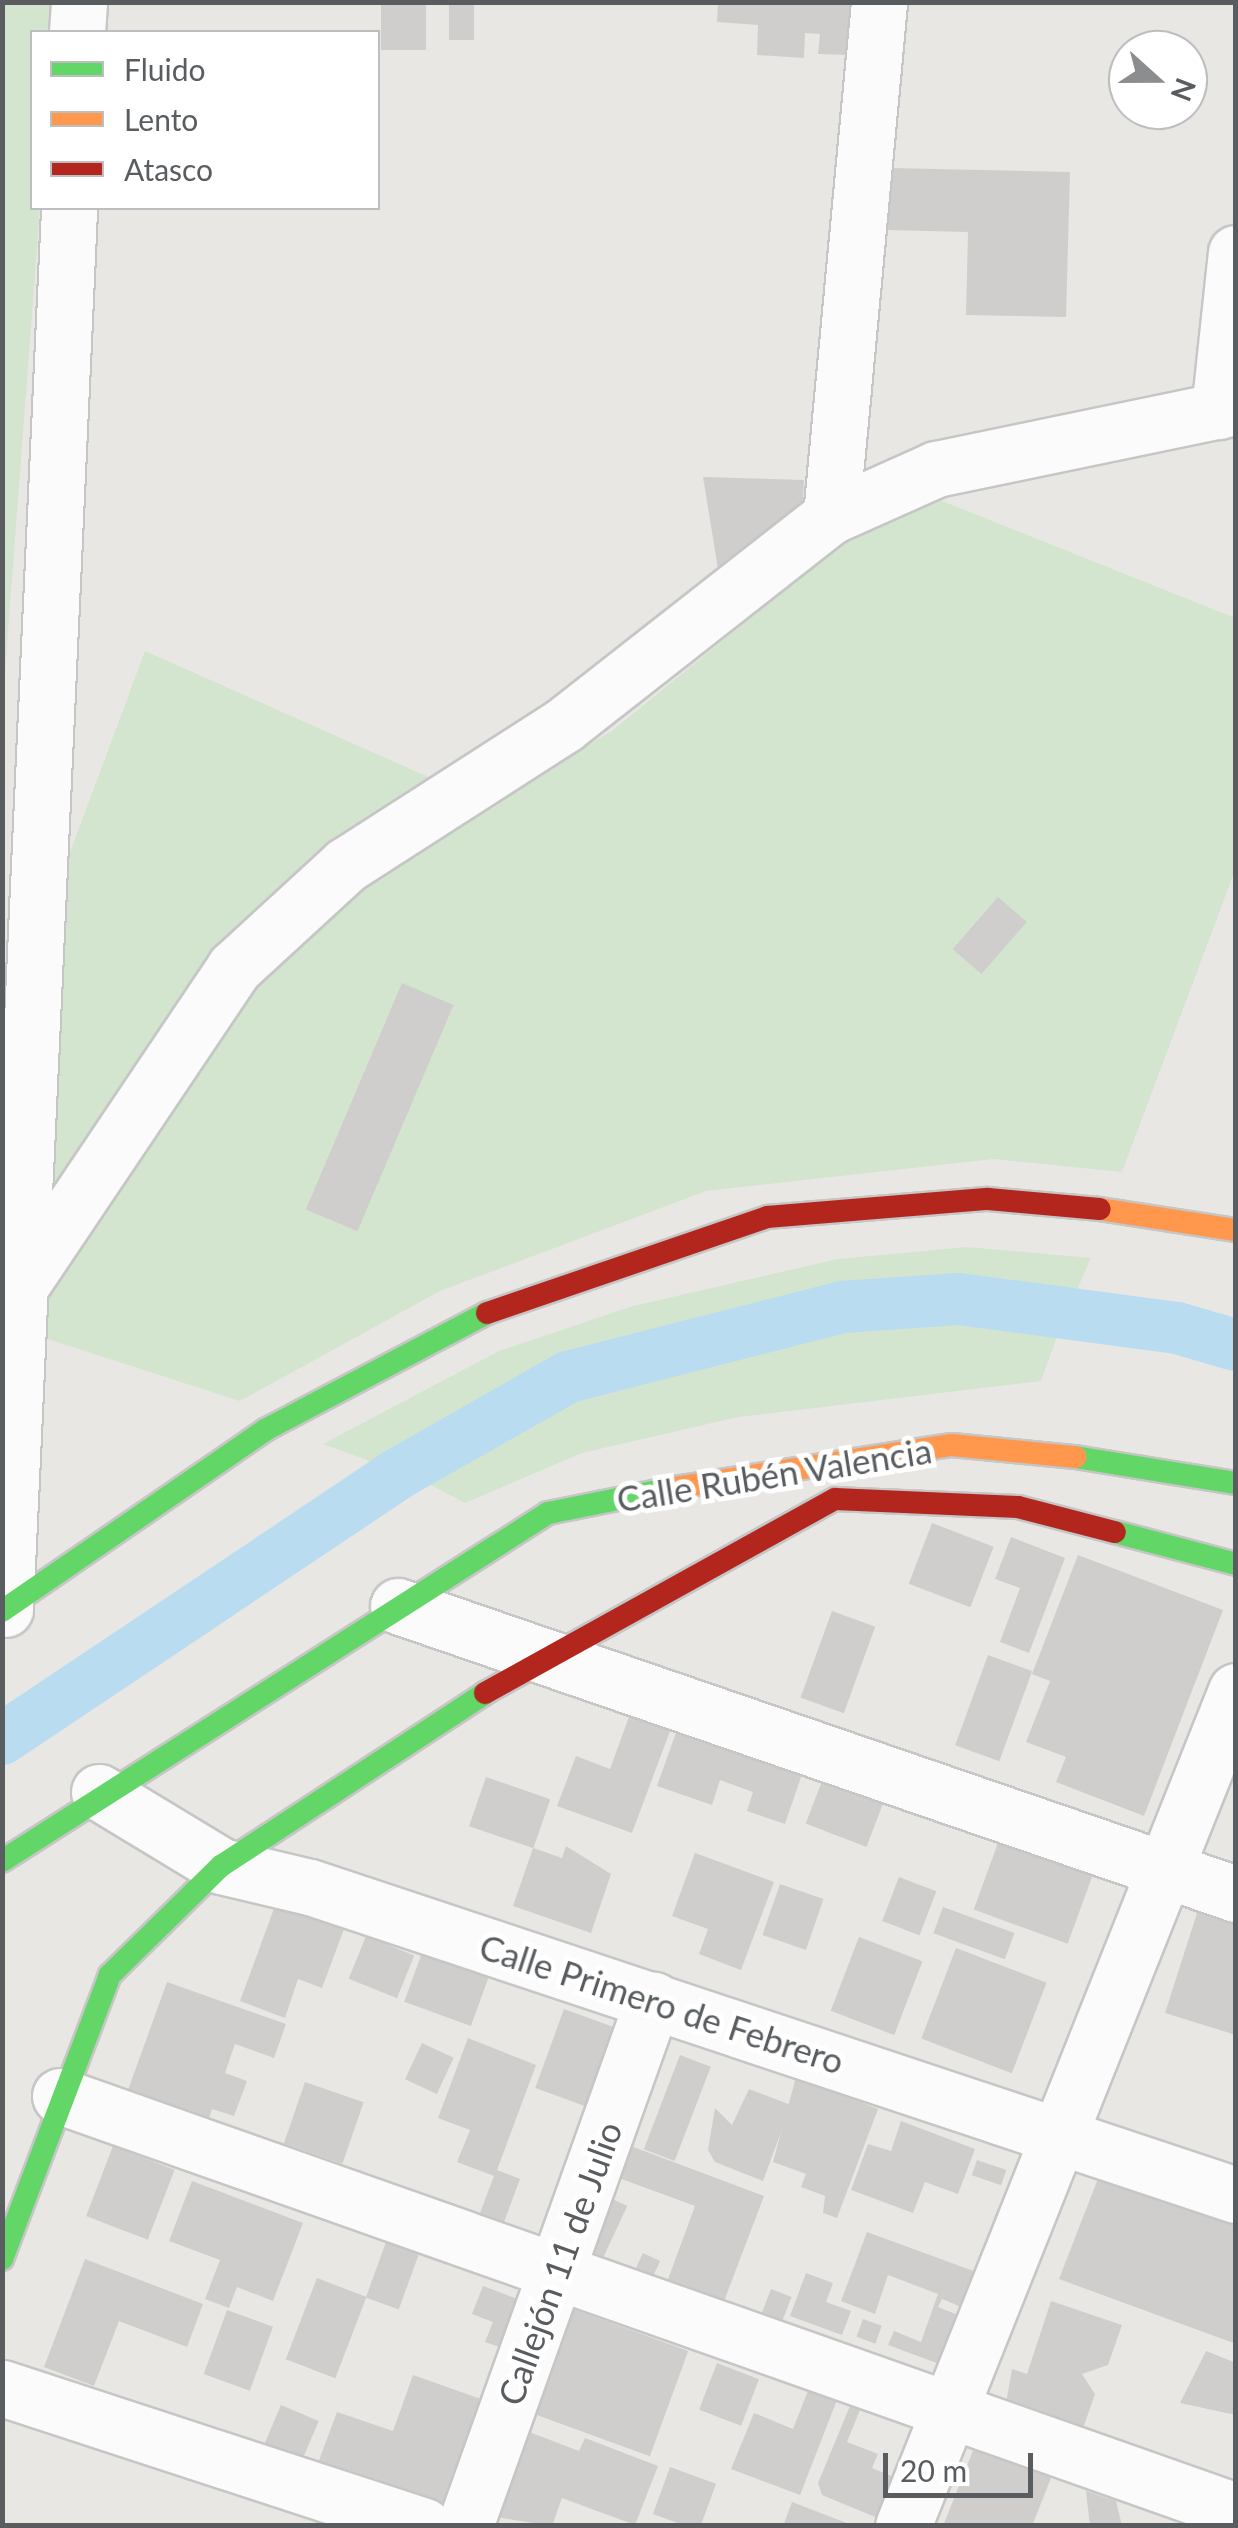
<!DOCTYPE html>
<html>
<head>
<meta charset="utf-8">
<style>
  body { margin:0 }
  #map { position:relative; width:1238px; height:2528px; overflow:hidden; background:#e9e7e3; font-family:Lato,sans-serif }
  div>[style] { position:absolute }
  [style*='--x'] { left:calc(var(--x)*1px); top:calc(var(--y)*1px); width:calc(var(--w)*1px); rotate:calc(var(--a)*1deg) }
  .green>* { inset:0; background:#d3e4cf }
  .canal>* { height:52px; margin:-26px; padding:0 26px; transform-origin:26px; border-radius:26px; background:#b9dcf1 }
  .building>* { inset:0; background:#cfcecc; transform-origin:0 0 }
  .roads { filter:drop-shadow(2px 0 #c5c6c5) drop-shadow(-2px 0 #c5c6c5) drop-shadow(0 2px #c5c6c5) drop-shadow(0 -2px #c5c6c5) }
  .street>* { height:55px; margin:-27.5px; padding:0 27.5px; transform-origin:27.5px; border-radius:27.5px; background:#fcfbfb }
  .fast>* { height:22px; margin:-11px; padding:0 11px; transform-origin:11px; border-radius:11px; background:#63d668 }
  .slow>* { height:22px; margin:-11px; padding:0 11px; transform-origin:11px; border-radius:11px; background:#ff974d }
  .jam>* { height:22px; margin:-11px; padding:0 11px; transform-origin:11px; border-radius:11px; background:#b3261e }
  span { translate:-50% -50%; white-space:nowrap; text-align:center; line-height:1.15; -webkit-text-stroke:10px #fff; paint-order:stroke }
  .street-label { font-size:35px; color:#595d60 }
  .frame { position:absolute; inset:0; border:5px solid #595d60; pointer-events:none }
  .legend { position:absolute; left:30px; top:30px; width:350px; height:180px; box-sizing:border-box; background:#fff; border:2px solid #bdbebf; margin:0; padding:12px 18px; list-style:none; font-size:30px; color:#595d60 }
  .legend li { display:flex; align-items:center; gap:20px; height:50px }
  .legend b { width:50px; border:2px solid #bdbebf }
  .north { position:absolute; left:1108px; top:30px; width:100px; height:100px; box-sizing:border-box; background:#fff; border:2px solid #bdbebf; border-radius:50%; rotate:111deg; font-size:28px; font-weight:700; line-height:40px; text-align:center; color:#595d60 }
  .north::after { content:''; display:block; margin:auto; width:35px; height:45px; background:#8b8d8e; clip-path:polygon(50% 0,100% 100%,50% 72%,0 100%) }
  .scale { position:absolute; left:883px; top:2453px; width:150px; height:45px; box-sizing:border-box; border:5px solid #595d60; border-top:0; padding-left:12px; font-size:30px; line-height:35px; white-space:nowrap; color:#595d60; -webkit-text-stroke:8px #fff; paint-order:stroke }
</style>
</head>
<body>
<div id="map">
  <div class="green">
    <div style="clip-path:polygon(3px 3px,55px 3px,53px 32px,32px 32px,32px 208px,40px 208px,3px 698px)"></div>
    <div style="clip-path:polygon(932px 497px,1235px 618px,1235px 870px,1122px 1172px,994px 1159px,706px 1191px,440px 1291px,240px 1401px,29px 1333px,21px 984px,145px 651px,489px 804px,613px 730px,847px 539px)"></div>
    <div style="clip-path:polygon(967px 1247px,1091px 1258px,1075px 1294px,897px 1290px,551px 1369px,383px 1466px,323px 1444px,499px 1351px,633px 1306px,838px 1259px)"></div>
    <div style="clip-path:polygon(958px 1313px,1063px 1320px,1041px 1381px,738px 1417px,582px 1453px,465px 1503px,416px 1477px,570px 1396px,646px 1373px,838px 1327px)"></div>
  </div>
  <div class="canal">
    <div style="--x:2;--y:1739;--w:480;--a:-33.8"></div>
    <div style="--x:401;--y:1472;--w:192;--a:-29.6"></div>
    <div style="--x:568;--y:1377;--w:283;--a:-14.3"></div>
    <div style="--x:842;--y:1307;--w:117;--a:-3.9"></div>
    <div style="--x:959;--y:1299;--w:220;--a:7.6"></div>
    <div style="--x:1177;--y:1328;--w:61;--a:16.1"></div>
  </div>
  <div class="building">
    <div style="left:381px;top:2px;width:45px;height:48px"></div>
    <div style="left:449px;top:2px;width:25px;height:38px"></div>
    <div style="clip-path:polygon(718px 2px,852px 2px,849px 55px,818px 54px,820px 34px,805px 33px,804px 58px,757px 55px,758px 25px,717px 22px)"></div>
    <div style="clip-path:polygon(888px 168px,1070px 172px,1066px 317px,966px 315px,968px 232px,887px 230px)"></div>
    <div style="clip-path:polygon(703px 477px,804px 480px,802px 517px,719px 575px)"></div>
    <div style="left:998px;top:897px;width:38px;height:69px;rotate:41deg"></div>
    <div style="left:402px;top:983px;width:56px;height:246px;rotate:23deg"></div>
    <div style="left:932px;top:1523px;width:66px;height:65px;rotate:21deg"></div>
    <div style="clip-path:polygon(1011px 1537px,1065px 1558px,1029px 1653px,1000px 1642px,1020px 1588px,995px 1579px)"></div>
    <div style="clip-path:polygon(1078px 1555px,1223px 1610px,1144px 1816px,1056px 1782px,1066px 1757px,1026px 1742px,1050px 1681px,1032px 1674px)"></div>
    <div style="left:832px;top:1611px;width:46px;height:92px;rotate:20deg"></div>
    <div style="left:988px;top:1655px;width:47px;height:96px;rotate:20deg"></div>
    <div style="clip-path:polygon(629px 1717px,670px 1731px,632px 1833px,557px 1806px,576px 1756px,610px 1769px)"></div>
    <div style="clip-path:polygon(678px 1727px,803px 1771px,785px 1824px,747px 1811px,753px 1792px,720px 1780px,712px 1805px,657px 1786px)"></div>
    <div style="left:824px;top:1776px;width:65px;height:51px;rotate:21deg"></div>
    <div style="left:486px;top:1777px;width:68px;height:52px;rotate:19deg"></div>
    <div style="left:999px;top:1840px;width:100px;height:74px;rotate:20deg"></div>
    <div style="clip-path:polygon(566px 1846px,611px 1874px,591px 1933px,513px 1906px,533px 1848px,562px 1858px)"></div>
    <div style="clip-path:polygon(695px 1853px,774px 1882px,741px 1970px,699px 1954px,708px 1929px,672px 1916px)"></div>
    <div style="left:899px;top:1877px;width:40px;height:47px;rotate:21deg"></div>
    <div style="left:780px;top:1884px;width:46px;height:54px;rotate:19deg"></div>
    <div style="clip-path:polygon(276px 1903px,344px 1929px,322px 1988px,298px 1979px,285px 2018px,240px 2001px)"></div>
    <div style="left:943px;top:1907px;width:76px;height:28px;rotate:20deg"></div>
    <div style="clip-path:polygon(1198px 1910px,1236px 1922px,1236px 2035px,1165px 2013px)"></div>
    <div style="left:366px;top:1936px;width:52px;height:46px;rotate:22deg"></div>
    <div style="left:859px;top:1937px;width:68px;height:79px;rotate:21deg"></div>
    <div style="left:956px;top:1948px;width:97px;height:97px;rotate:21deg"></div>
    <div style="left:423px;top:1950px;width:71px;height:55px;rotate:20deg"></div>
    <div style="clip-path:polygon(167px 1982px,286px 2024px,274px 2058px,235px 2044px,225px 2073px,247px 2081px,234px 2116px,212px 2109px,209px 2119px,128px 2090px)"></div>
    <div style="left:564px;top:2009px;width:74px;height:84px;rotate:20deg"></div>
    <div style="clip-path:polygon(468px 2038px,536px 2065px,497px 2170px,520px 2179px,504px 2222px,480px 2213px,494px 2176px,457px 2162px,470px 2130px,438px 2118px)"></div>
    <div style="left:422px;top:2043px;width:35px;height:40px;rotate:25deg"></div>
    <div style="left:680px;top:2055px;width:33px;height:101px;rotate:21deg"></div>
    <div style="clip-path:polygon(796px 2077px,878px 2109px,837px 2218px,823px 2213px,825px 2196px,801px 2187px,806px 2174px,773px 2162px)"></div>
    <div style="left:305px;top:2082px;width:62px;height:65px;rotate:19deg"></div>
    <div style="clip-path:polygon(749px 2089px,791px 2105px,763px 2181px,715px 2162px,708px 2150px,715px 2108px,732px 2125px)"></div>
    <div style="clip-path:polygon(901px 2121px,975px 2149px,958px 2194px,925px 2182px,913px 2213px,851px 2190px,868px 2144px,891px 2151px)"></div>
    <div style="clip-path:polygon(620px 2142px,764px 2196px,723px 2304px,667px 2282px,695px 2206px,608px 2174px)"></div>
    <div style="left:113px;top:2146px;width:66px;height:75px;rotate:21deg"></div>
    <div style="clip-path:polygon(1106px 2158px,1236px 2206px,1236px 2344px,1059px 2279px)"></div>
    <div style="left:977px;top:2160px;width:31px;height:16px;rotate:19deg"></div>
    <div style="clip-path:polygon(192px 2181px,303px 2223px,273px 2301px,237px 2287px,229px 2308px,205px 2299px,220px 2260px,169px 2241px)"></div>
    <div style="left:591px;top:2189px;width:40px;height:58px;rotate:25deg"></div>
    <div style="clip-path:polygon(867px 2232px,979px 2273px,966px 2309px,942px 2299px,938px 2307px,963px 2317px,945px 2366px,888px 2345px,894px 2331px,921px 2342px,938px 2294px,888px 2275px,875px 2314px,841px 2301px)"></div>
    <div style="left:386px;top:2242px;width:35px;height:59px;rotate:20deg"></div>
    <div style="left:643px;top:2253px;width:19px;height:23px;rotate:25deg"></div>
    <div style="clip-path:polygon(85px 2259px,203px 2304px,187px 2347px,119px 2321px,94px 2386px,44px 2367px)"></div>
    <div style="clip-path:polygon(806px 2273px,833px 2283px,826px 2302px,851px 2311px,842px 2335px,790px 2316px)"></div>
    <div style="left:317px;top:2278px;width:53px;height:87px;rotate:21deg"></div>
    <div style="clip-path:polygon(483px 2286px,523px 2301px,506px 2349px,485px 2342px,493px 2322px,472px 2314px)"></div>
    <div style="left:771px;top:2289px;width:22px;height:28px;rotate:21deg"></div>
    <div style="left:551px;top:2301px;width:146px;height:112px;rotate:20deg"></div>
    <div style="clip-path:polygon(1051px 2301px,1122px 2325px,1108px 2365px,1082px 2374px,1095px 2394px,1081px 2434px,1002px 2426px,1012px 2369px,1027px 2374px)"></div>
    <div style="left:227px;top:2310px;width:49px;height:68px;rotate:20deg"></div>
    <div style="left:863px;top:2319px;width:20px;height:19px;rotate:20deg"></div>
    <div style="clip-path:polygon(1206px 2351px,1236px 2363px,1236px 2415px,1180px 2403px)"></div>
    <div style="left:717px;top:2363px;width:45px;height:50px;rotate:21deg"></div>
    <div style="clip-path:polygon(413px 2375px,492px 2403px,451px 2519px,318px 2463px,337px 2412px,393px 2431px)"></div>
    <div style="clip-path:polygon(809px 2388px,837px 2400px,800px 2495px,731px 2469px,754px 2413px,793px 2429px)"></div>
    <div style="clip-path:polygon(852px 2401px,862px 2405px,847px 2442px,878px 2454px,872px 2468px,896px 2478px,880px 2519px,822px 2495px,818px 2483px)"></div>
    <div style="left:281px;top:2405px;width:41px;height:46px;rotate:23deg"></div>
    <div style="clip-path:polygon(516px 2427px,579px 2451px,585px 2438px,658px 2466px,635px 2525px,562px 2498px,552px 2526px,483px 2515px)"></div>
    <div style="clip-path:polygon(976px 2443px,1053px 2473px,1032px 2526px,943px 2526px)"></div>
    <div style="left:670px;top:2467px;width:49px;height:50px;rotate:20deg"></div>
    <div style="clip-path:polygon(1086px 2491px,1116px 2501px,1122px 2526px,1090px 2526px)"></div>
    <div style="clip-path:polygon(792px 2502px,852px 2525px,852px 2526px,783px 2526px)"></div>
  </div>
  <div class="roads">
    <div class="street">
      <div style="--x:77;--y:32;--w:30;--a:-86"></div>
      <div style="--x:1219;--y:411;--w:159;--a:-83.9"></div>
      <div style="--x:831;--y:516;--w:516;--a:-84.66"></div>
      <div style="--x:19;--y:1288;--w:386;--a:-56.1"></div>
      <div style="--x:234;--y:968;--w:152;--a:-42.6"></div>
      <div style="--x:346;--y:865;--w:259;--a:-32.7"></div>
      <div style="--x:564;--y:725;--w:339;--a:-38.1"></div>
      <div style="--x:831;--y:516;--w:115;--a:-24.1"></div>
      <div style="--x:936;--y:469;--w:306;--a:-11.7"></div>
      <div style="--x:398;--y:1606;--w:886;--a:18.97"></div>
      <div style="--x:5;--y:1609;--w:1402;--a:-87.38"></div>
      <div style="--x:99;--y:1792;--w:143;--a:31.2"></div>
      <div style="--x:221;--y:1866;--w:91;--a:13.3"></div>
      <div style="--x:310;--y:1887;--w:976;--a:18.4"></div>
      <div style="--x:60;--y:2096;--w:1247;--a:19.44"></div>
      <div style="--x:2;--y:2388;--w:444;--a:18.1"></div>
      <div style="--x:465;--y:2526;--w:559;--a:-70.33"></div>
      <div style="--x:903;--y:2526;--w:899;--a:-68.26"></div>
    </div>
    <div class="fast">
      <div style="--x:1075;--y:1457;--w:163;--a:9.2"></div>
      <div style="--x:1115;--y:1532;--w:125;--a:14.8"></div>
      <div style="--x:2;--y:1611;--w:321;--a:-34.5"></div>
      <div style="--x:267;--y:1429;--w:249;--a:-27.8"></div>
      <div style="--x:2;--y:1861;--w:647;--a:-32.51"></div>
      <div style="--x:548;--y:1513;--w:121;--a:-11.4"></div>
      <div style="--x:2;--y:2259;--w:304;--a:-69.2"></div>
      <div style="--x:110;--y:1975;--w:156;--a:-44.5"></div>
      <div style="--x:221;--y:1866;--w:316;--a:-33.2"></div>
    </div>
    <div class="slow">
      <div style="--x:1100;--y:1209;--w:138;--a:8.8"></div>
      <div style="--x:667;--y:1489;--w:288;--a:-8.8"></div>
      <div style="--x:952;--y:1445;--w:124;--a:5.6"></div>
    </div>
    <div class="jam">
      <div style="--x:487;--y:1313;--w:296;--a:-18.9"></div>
      <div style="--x:767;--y:1217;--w:222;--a:-4.7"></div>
      <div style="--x:988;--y:1199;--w:112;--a:5.1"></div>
      <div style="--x:485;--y:1693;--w:400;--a:-29"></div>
      <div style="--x:835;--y:1499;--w:183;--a:2.5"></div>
      <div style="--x:1018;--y:1507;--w:100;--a:14.5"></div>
    </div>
  </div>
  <div class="street-label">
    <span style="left:774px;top:1474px;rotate:-9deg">Calle Rubén Valencia</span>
    <span style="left:662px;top:2003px;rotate:18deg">Calle Primero de Febrero</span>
    <span style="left:559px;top:2263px;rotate:-70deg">Callejón 11 de Julio</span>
  </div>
  <div class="frame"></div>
  <ul class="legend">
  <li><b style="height:12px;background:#63d668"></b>Fluido</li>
  <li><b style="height:12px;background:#ff974d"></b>Lento</li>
  <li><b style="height:12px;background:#b3261e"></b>Atasco</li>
  </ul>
  <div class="north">N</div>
  <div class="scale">20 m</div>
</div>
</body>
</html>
